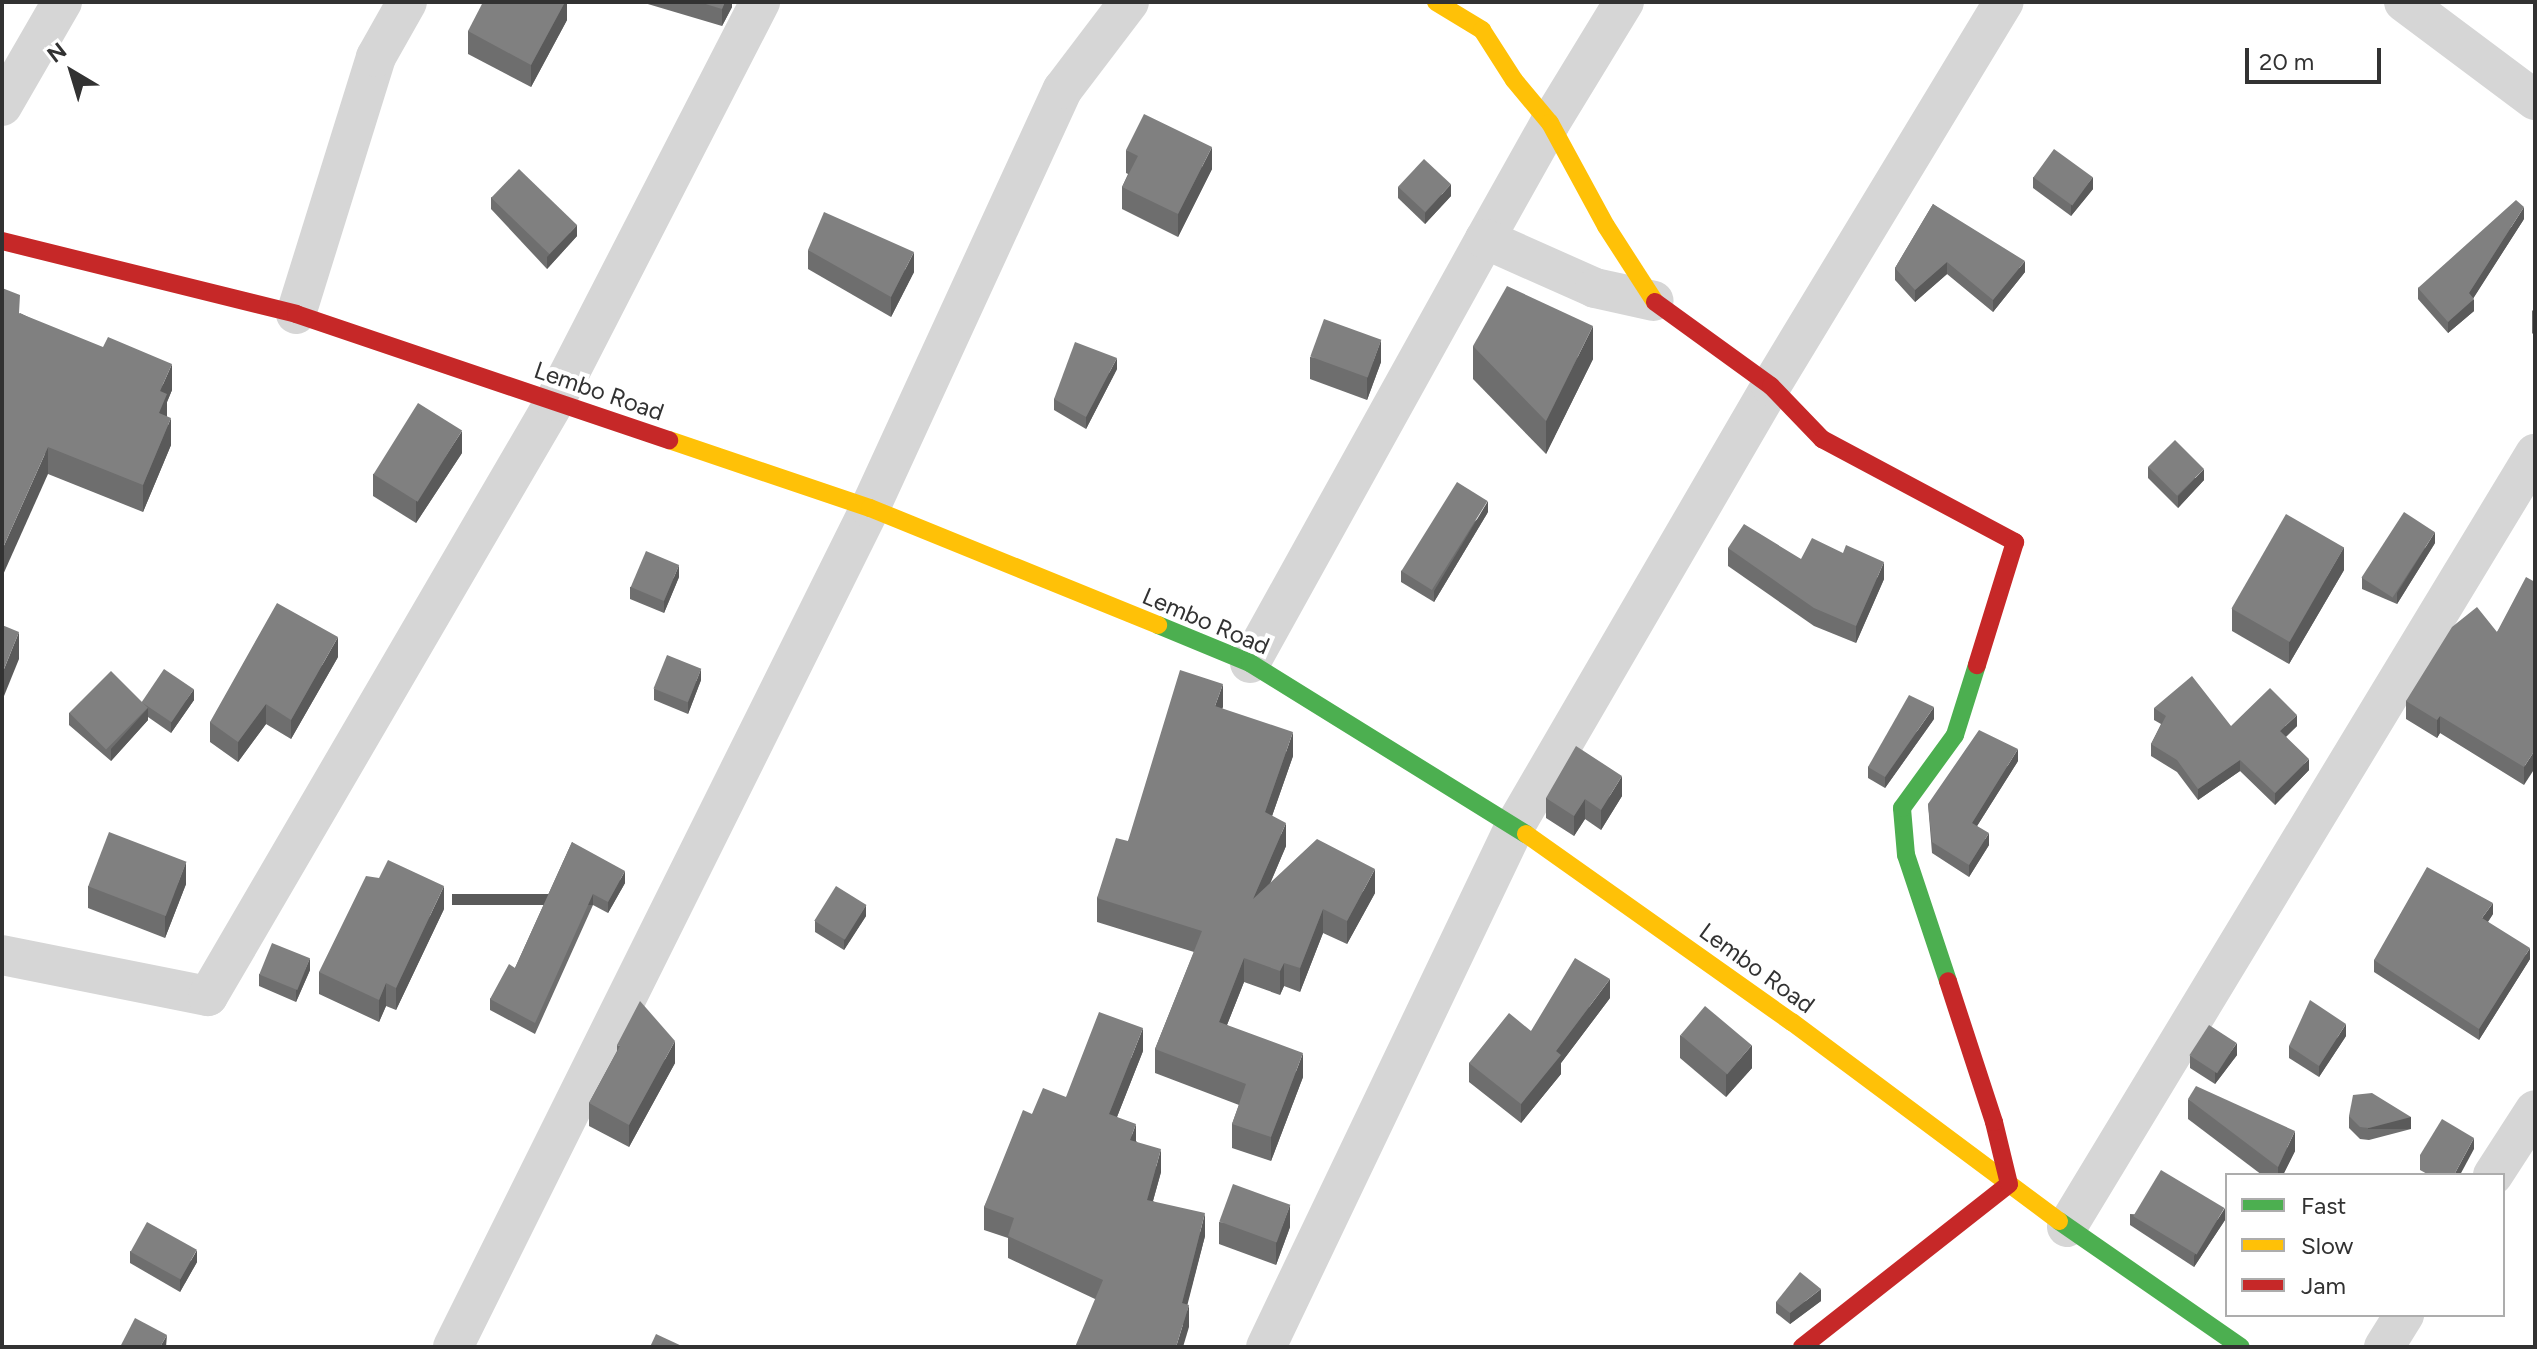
<!DOCTYPE html>
<html>
<head>
<meta charset="utf-8">
<style>
  body { margin:0 }
  #map { position:relative; width:2537px; height:1349px; overflow:hidden; background:#fff; font-family:Figtree,sans-serif }
  div>[style] { position:absolute }
  [style*='--x'] { left:calc(var(--x)*1px); top:calc(var(--y)*1px); width:calc(var(--w)*1px); rotate:calc(var(--a)*1deg) }
  .street>* { height:40px; margin:-20px; padding:0 20px; transform-origin:20px; border-radius:20px; background:#d6d6d6 }
  .fast>* { height:18px; margin:-9px; padding:0 9px; transform-origin:9px; border-radius:9px; background:#4caf50 }
  .slow>* { height:18px; margin:-9px; padding:0 9px; transform-origin:9px; border-radius:9px; background:#ffc107 }
  .jam>* { height:18px; margin:-9px; padding:0 9px; transform-origin:9px; border-radius:9px; background:#c62828 }
  .wall>* { inset:0; background:#6e6e6e }
  .shaded-wall>* { inset:0; background:#5a5a5a; transform-origin:0 0 }
  .building>* { inset:0; background:#808080; transform-origin:0 0 }
  span { translate:-50% -50%; white-space:nowrap; text-align:center; line-height:1.15; -webkit-text-stroke:8px #fff; paint-order:stroke }
  .street-label { font-size:24px; color:#323232 }
  .frame { position:absolute; inset:0; border:4px solid #323232; pointer-events:none }
  .legend { position:absolute; left:2225px; top:1173px; width:280px; height:144px; box-sizing:border-box; background:#fff; border:2px solid #adadad; margin:0; padding:10px 14px; list-style:none; font-size:24px; color:#323232 }
  .legend li { display:flex; align-items:center; gap:16px; height:40px }
  .legend b { width:40px; border:2px solid #adadad }
  .north { position:absolute; left:32px; top:32px; width:80px; height:80px; -webkit-text-stroke:6px #fff; paint-order:stroke; rotate:322deg; font-size:22px; font-weight:700; line-height:32px; text-align:center; color:#323232 }
  .north::after { content:''; display:block; margin:auto; width:28px; height:36px; background:#323232; clip-path:polygon(50% 0,100% 100%,50% 72%,0 100%) }
  .scale { position:absolute; left:2245px; top:48px; width:136px; height:36px; box-sizing:border-box; border:4px solid #323232; border-top:0; padding-left:10px; font-size:24px; line-height:28px; white-space:nowrap; color:#323232; -webkit-text-stroke:6px #fff; paint-order:stroke }
</style>
</head>
<body>
<div id="map">
  <div class="street">
    <div style="--x:2404;--y:2;--w:164;--a:36.8"></div>
    <div style="--x:2;--y:106;--w:120;--a:-60"></div>
    <div style="--x:1485;--y:239;--w:133;--a:-60.7"></div>
    <div style="--x:1550;--y:123;--w:142;--a:-58.6"></div>
    <div style="--x:296;--y:314;--w:269;--a:-72.7"></div>
    <div style="--x:376;--y:57;--w:63;--a:-60.6"></div>
    <div style="--x:1250;--y:663;--w:485;--a:-61"></div>
    <div style="--x:1485;--y:239;--w:120;--a:24"></div>
    <div style="--x:1595;--y:288;--w:60;--a:12.4"></div>
    <div style="--x:2;--y:955;--w:210;--a:11.3"></div>
    <div style="--x:208;--y:996;--w:689;--a:-59.75"></div>
    <div style="--x:555;--y:401;--w:449;--a:-62.8"></div>
    <div style="--x:2493;--y:1175;--w:77;--a:-57.1"></div>
    <div style="--x:2067;--y:1227;--w:904;--a:-58.81"></div>
    <div style="--x:453;--y:1347;--w:937;--a:-63.57"></div>
    <div style="--x:870;--y:508;--w:461;--a:-65.3"></div>
    <div style="--x:1063;--y:89;--w:109;--a:-52.8"></div>
    <div style="--x:1266;--y:1347;--w:577;--a:-64.46"></div>
    <div style="--x:1515;--y:826;--w:509;--a:-59.81"></div>
    <div style="--x:1771;--y:386;--w:449;--a:-58.8"></div>
    <div style="--x:2384;--y:1347;--w:38;--a:-58"></div>
  </div>
  <div class="fast">
    <div style="--x:1158;--y:625;--w:100;--a:22.4"></div>
    <div style="--x:1250;--y:663;--w:325;--a:31.8"></div>
    <div style="--x:1948;--y:981;--w:133;--a:-108.4"></div>
    <div style="--x:1906;--y:855;--w:47;--a:-94.9"></div>
    <div style="--x:1902;--y:808;--w:90;--a:-54"></div>
    <div style="--x:1955;--y:735;--w:73;--a:-72.6"></div>
    <div style="--x:2059;--y:1221;--w:221;--a:34.7"></div>
  </div>
  <div class="slow">
    <div style="--x:1436;--y:2;--w:54;--a:31.3"></div>
    <div style="--x:1482;--y:30;--w:59;--a:57.4"></div>
    <div style="--x:1514;--y:80;--w:56;--a:50.1"></div>
    <div style="--x:1550;--y:123;--w:117;--a:61.5"></div>
    <div style="--x:1606;--y:226;--w:90;--a:57.2"></div>
    <div style="--x:669;--y:440;--w:212;--a:18.7"></div>
    <div style="--x:870;--y:508;--w:311;--a:22.1"></div>
    <div style="--x:1526;--y:834;--w:326;--a:35.3"></div>
    <div style="--x:1792;--y:1022;--w:333;--a:36.7"></div>
  </div>
  <div class="jam">
    <div style="--x:2;--y:241;--w:303;--a:13.9"></div>
    <div style="--x:296;--y:314;--w:394;--a:18.7"></div>
    <div style="--x:1655;--y:302;--w:143;--a:35.9"></div>
    <div style="--x:1771;--y:386;--w:74;--a:46.1"></div>
    <div style="--x:1822;--y:439;--w:219;--a:28.1"></div>
    <div style="--x:2015;--y:542;--w:129;--a:107.2"></div>
    <div style="--x:1802;--y:1347;--w:263;--a:-38.2"></div>
    <div style="--x:2009;--y:1184;--w:64;--a:-103.6"></div>
    <div style="--x:1994;--y:1122;--w:148;--a:-108.1"></div>
  </div>
  <div class="wall">
    <div style="clip-path:polygon(567px 2px,567px 20px,531px 87px,468px 54px,468px 31px)"></div>
    <div style="clip-path:polygon(641px 2px,732px 2px,732px 7px,722px 26px)"></div>
    <div style="clip-path:polygon(1126px 150px,1212px 169px,1178px 237px,1122px 209px,1122px 187px,1128px 174px,1126px 173px)"></div>
    <div style="clip-path:polygon(2033px 177px,2093px 189px,2071px 216px,2033px 188px)"></div>
    <div style="clip-path:polygon(1398px 187px,1451px 196px,1425px 224px,1398px 198px)"></div>
    <div style="clip-path:polygon(491px 197px,577px 236px,547px 269px,491px 209px)"></div>
    <div style="clip-path:polygon(1933px 204px,2025px 272px,1993px 312px,1947px 274px,1915px 302px,1895px 280px,1895px 268px)"></div>
    <div style="clip-path:polygon(2524px 219px,2473px 298px,2474px 311px,2448px 333px,2418px 299px,2418px 288px)"></div>
    <div style="clip-path:polygon(808px 250px,914px 272px,891px 317px,808px 269px)"></div>
    <div style="clip-path:polygon(2535px 308px,2535px 336px,2532px 333px,2532px 311px)"></div>
    <div style="clip-path:polygon(20px 313px,172px 390px,167px 402px,167px 416px,171px 445px,143px 512px,48px 474px)"></div>
    <div style="clip-path:polygon(1473px 346px,1593px 359px,1546px 454px,1473px 379px)"></div>
    <div style="clip-path:polygon(1310px 357px,1381px 362px,1367px 400px,1310px 379px)"></div>
    <div style="clip-path:polygon(1117px 369px,1086px 429px,1054px 410px,1054px 399px)"></div>
    <div style="clip-path:polygon(462px 453px,416px 523px,373px 496px,373px 474px)"></div>
    <div style="clip-path:polygon(2148px 467px,2204px 480px,2178px 508px,2148px 478px)"></div>
    <div style="clip-path:polygon(1488px 512px,1434px 602px,1401px 582px,1401px 571px)"></div>
    <div style="clip-path:polygon(2435px 543px,2397px 604px,2362px 589px,2362px 578px)"></div>
    <div style="clip-path:polygon(1728px 548px,1801px 559px,1884px 579px,1856px 643px,1814px 626px,1728px 566px)"></div>
    <div style="clip-path:polygon(2344px 570px,2289px 664px,2232px 631px,2232px 609px)"></div>
    <div style="clip-path:polygon(679px 577px,664px 613px,630px 599px,630px 587px)"></div>
    <div style="clip-path:polygon(2535px 582px,2524px 785px,2440px 733px,2437px 738px,2406px 719px,2406px 701px,2497px 632px)"></div>
    <div style="clip-path:polygon(338px 657px,291px 739px,266px 724px,238px 762px,210px 742px,210px 722px)"></div>
    <div style="clip-path:polygon(701px 680px,688px 714px,654px 700px,654px 689px)"></div>
    <div style="clip-path:polygon(194px 700px,171px 733px,148px 717px,148px 720px,111px 761px,69px 725px,69px 713px,141px 702px)"></div>
    <div style="clip-path:polygon(2154px 708px,2231px 726px,2297px 726px,2286px 737px,2309px 770px,2275px 805px,2240px 771px,2198px 800px,2177px 772px,2151px 756px,2151px 744px,2161px 724px,2154px 720px)"></div>
    <div style="clip-path:polygon(1222px 709px,1293px 756px,1272px 816px,1286px 846px,1270px 884px,1375px 893px,1347px 944px,1323px 933px,1300px 992px,1284px 986px,1280px 995px,1244px 982px,1227px 1025px,1303px 1077px,1271px 1161px,1232px 1148px,1232px 1124px,1239px 1105px,1155px 1073px,1155px 1049px,1194px 952px,1097px 922px,1097px 898px,1128px 841px)"></div>
    <div style="clip-path:polygon(1934px 719px,1885px 788px,1868px 778px,1868px 767px)"></div>
    <div style="clip-path:polygon(2018px 761px,1977px 826px,1989px 845px,1969px 877px,1932px 853px,1928px 804px)"></div>
    <div style="clip-path:polygon(1622px 796px,1601px 830px,1585px 819px,1574px 836px,1546px 818px,1546px 798px)"></div>
    <div style="clip-path:polygon(572px 842px,625px 883px,608px 913px,593px 905px,535px 1034px,490px 1010px,490px 999px,515px 968px)"></div>
    <div style="clip-path:polygon(186px 884px,165px 938px,88px 908px,88px 886px)"></div>
    <div style="clip-path:polygon(444px 909px,396px 1010px,386px 1006px,379px 1022px,319px 994px,319px 972px)"></div>
    <div style="clip-path:polygon(2493px 914px,2488px 922px,2530px 959px,2479px 1040px,2374px 972px,2374px 960px)"></div>
    <div style="clip-path:polygon(866px 916px,844px 950px,815px 932px,815px 921px)"></div>
    <div style="clip-path:polygon(310px 970px,296px 1002px,259px 986px,259px 974px)"></div>
    <div style="clip-path:polygon(1610px 998px,1561px 1063px,1561px 1074px,1521px 1123px,1469px 1082px,1469px 1063px,1531px 1031px)"></div>
    <div style="clip-path:polygon(1680px 1035px,1752px 1068px,1726px 1097px,1680px 1058px)"></div>
    <div style="clip-path:polygon(2346px 1036px,2319px 1077px,2289px 1058px,2289px 1046px)"></div>
    <div style="clip-path:polygon(617px 1045px,675px 1063px,629px 1147px,589px 1126px,589px 1103px,617px 1051px)"></div>
    <div style="clip-path:polygon(1143px 1051px,1117px 1117px,1161px 1172px,1153px 1201px,1205px 1236px,1187px 1304px,1189px 1327px,1095px 1299px,1008px 1258px,1008px 1238px,984px 1230px,984px 1207px,1032px 1114px,1066px 1097px)"></div>
    <div style="clip-path:polygon(2237px 1055px,2215px 1084px,2190px 1068px,2190px 1056px)"></div>
    <div style="clip-path:polygon(2188px 1099px,2295px 1151px,2283px 1175px,2262px 1175px,2188px 1119px)"></div>
    <div style="clip-path:polygon(2349px 1116px,2411px 1129px,2369px 1140px,2360px 1139px,2349px 1128px)"></div>
    <div style="clip-path:polygon(2130px 1214px,2225px 1220px,2194px 1267px,2130px 1225px)"></div>
    <div style="clip-path:polygon(1219px 1222px,1290px 1227px,1276px 1265px,1219px 1244px)"></div>
    <div style="clip-path:polygon(130px 1251px,197px 1262px,180px 1292px,130px 1263px)"></div>
    <div style="clip-path:polygon(1821px 1301px,1790px 1324px,1776px 1313px,1776px 1302px)"></div>
  </div>
  <div class="shaded-wall">
    <div style="clip-path:polygon(565px 2px,567px 2px,567px 20px,531px 87px,531px 65px)"></div>
    <div style="clip-path:polygon(725px 2px,732px 2px,732px 7px,722px 26px,722px 9px)"></div>
    <div style="clip-path:polygon(1212px 147px,1212px 169px,1178px 237px,1178px 214px)"></div>
    <div style="clip-path:polygon(2093px 177px,2093px 189px,2071px 216px,2071px 204px)"></div>
    <div style="clip-path:polygon(1451px 184px,1451px 196px,1425px 224px,1425px 213px)"></div>
    <div style="clip-path:polygon(2524px 207px,2524px 219px,2471px 302px,2474px 299px,2474px 311px,2448px 333px,2448px 322px,2469px 293px)"></div>
    <div style="clip-path:polygon(577px 225px,577px 236px,547px 269px,547px 257px)"></div>
    <div style="clip-path:polygon(914px 252px,914px 272px,891px 317px,891px 297px)"></div>
    <div style="clip-path:polygon(2025px 261px,2025px 272px,1993px 312px,1993px 300px)"></div>
    <div style="clip-path:polygon(1947px 262px,1947px 274px,1915px 302px,1915px 290px)"></div>
    <div style="clip-path:polygon(1593px 326px,1593px 359px,1546px 454px,1546px 421px)"></div>
    <div style="clip-path:polygon(1381px 340px,1381px 362px,1367px 400px,1367px 378px)"></div>
    <div style="clip-path:polygon(1117px 358px,1117px 369px,1086px 429px,1086px 417px)"></div>
    <div style="clip-path:polygon(172px 364px,172px 390px,167px 402px,167px 421px,159px 413px,160px 391px)"></div>
    <div style="clip-path:polygon(171px 418px,171px 445px,143px 512px,143px 485px)"></div>
    <div style="clip-path:polygon(462px 431px,462px 453px,416px 523px,416px 501px)"></div>
    <div style="clip-path:polygon(48px 447px,48px 474px,2px 577px,2px 550px)"></div>
    <div style="clip-path:polygon(2204px 469px,2204px 480px,2178px 508px,2178px 496px)"></div>
    <div style="clip-path:polygon(1488px 501px,1488px 512px,1434px 602px,1434px 591px)"></div>
    <div style="clip-path:polygon(2435px 532px,2435px 543px,2397px 604px,2397px 593px)"></div>
    <div style="clip-path:polygon(2344px 547px,2344px 570px,2289px 664px,2289px 641px)"></div>
    <div style="clip-path:polygon(1884px 562px,1884px 579px,1856px 643px,1856px 626px)"></div>
    <div style="clip-path:polygon(679px 565px,679px 577px,664px 613px,664px 601px)"></div>
    <div style="clip-path:polygon(19px 632px,19px 659px,2px 701px,2px 674px)"></div>
    <div style="clip-path:polygon(338px 637px,338px 657px,291px 739px,291px 720px)"></div>
    <div style="clip-path:polygon(701px 669px,701px 680px,688px 714px,688px 702px)"></div>
    <div style="clip-path:polygon(1223px 684px,1223px 707px,1215px 730px,1215px 706px)"></div>
    <div style="clip-path:polygon(194px 689px,194px 700px,171px 733px,171px 721px)"></div>
    <div style="clip-path:polygon(266px 704px,266px 724px,238px 762px,238px 742px)"></div>
    <div style="clip-path:polygon(1934px 707px,1934px 719px,1885px 788px,1885px 777px)"></div>
    <div style="clip-path:polygon(148px 708px,148px 720px,111px 761px,111px 749px)"></div>
    <div style="clip-path:polygon(2297px 715px,2297px 726px,2280px 742px,2280px 731px)"></div>
    <div style="clip-path:polygon(2440px 716px,2440px 733px,2437px 738px,2437px 720px)"></div>
    <div style="clip-path:polygon(1293px 732px,1293px 756px,1265px 836px,1265px 812px)"></div>
    <div style="clip-path:polygon(2018px 749px,2018px 761px,1972px 834px,1972px 823px)"></div>
    <div style="clip-path:polygon(2535px 750px,2535px 768px,2524px 785px,2524px 767px)"></div>
    <div style="clip-path:polygon(2309px 759px,2309px 770px,2275px 805px,2275px 793px)"></div>
    <div style="clip-path:polygon(2240px 760px,2240px 771px,2198px 800px,2198px 789px)"></div>
    <div style="clip-path:polygon(1622px 776px,1622px 796px,1601px 830px,1601px 810px)"></div>
    <div style="clip-path:polygon(1585px 799px,1585px 819px,1574px 836px,1574px 816px)"></div>
    <div style="clip-path:polygon(1286px 823px,1286px 846px,1253px 923px,1253px 899px)"></div>
    <div style="clip-path:polygon(1989px 833px,1989px 845px,1969px 877px,1969px 865px)"></div>
    <div style="clip-path:polygon(186px 862px,186px 884px,165px 938px,165px 916px)"></div>
    <div style="clip-path:polygon(1375px 869px,1375px 893px,1347px 944px,1347px 921px)"></div>
    <div style="clip-path:polygon(625px 871px,625px 883px,608px 913px,608px 902px)"></div>
    <div style="clip-path:polygon(444px 886px,444px 909px,396px 1010px,396px 988px)"></div>
    <div style="left:593px;top:894px;width:11px;height:141px;rotate:90deg"></div>
    <div style="clip-path:polygon(2493px 903px,2493px 914px,2482px 930px,2482px 918px)"></div>
    <div style="clip-path:polygon(866px 905px,866px 916px,844px 950px,844px 939px)"></div>
    <div style="clip-path:polygon(1323px 909px,1323px 933px,1300px 992px,1300px 968px)"></div>
    <div style="clip-path:polygon(2530px 948px,2530px 959px,2479px 1040px,2479px 1029px)"></div>
    <div style="clip-path:polygon(310px 958px,310px 970px,296px 1002px,296px 990px)"></div>
    <div style="clip-path:polygon(1244px 958px,1244px 982px,1219px 1045px,1219px 1022px)"></div>
    <div style="clip-path:polygon(1284px 963px,1284px 986px,1280px 995px,1280px 971px)"></div>
    <div style="clip-path:polygon(1610px 979px,1610px 998px,1561px 1063px,1561px 1074px,1521px 1123px,1521px 1104px,1556px 1051px)"></div>
    <div style="clip-path:polygon(386px 983px,386px 1006px,379px 1022px,379px 1000px)"></div>
    <div style="clip-path:polygon(2346px 1024px,2346px 1036px,2319px 1077px,2319px 1066px)"></div>
    <div style="clip-path:polygon(1143px 1028px,1143px 1051px,1109px 1137px,1109px 1114px)"></div>
    <div style="clip-path:polygon(675px 1041px,675px 1063px,629px 1147px,629px 1125px)"></div>
    <div style="clip-path:polygon(2237px 1043px,2237px 1055px,2215px 1084px,2215px 1073px)"></div>
    <div style="clip-path:polygon(1752px 1045px,1752px 1068px,1726px 1097px,1726px 1075px)"></div>
    <div style="clip-path:polygon(1303px 1053px,1303px 1077px,1271px 1161px,1271px 1137px)"></div>
    <div style="left:2411px;top:1117px;width:12px;height:43px;rotate:90deg"></div>
    <div style="clip-path:polygon(1136px 1124px,1136px 1147px,1130px 1140px)"></div>
    <div style="clip-path:polygon(2295px 1131px,2295px 1151px,2283px 1175px,2278px 1175px,2278px 1167px)"></div>
    <div style="clip-path:polygon(2474px 1138px,2474px 1149px,2460px 1175px,2454px 1175px)"></div>
    <div style="clip-path:polygon(1161px 1149px,1161px 1172px,1147px 1222px,1147px 1200px)"></div>
    <div style="clip-path:polygon(1290px 1205px,1290px 1227px,1276px 1265px,1276px 1242px)"></div>
    <div style="clip-path:polygon(2225px 1208px,2225px 1220px,2194px 1267px,2194px 1256px)"></div>
    <div style="clip-path:polygon(1205px 1213px,1205px 1236px,1182px 1326px,1182px 1303px)"></div>
    <div style="clip-path:polygon(197px 1250px,197px 1262px,180px 1292px,180px 1280px)"></div>
    <div style="clip-path:polygon(1821px 1289px,1821px 1301px,1790px 1324px,1790px 1313px)"></div>
    <div style="clip-path:polygon(1189px 1305px,1189px 1327px,1183px 1347px,1176px 1347px)"></div>
    <div style="clip-path:polygon(167px 1335px,166px 1347px,160px 1347px)"></div>
  </div>
  <div class="building">
    <div style="clip-path:polygon(483px 2px,565px 2px,531px 65px,468px 31px)"></div>
    <div style="clip-path:polygon(699px 2px,725px 2px,722px 9px)"></div>
    <div style="clip-path:polygon(1144px 114px,1212px 147px,1178px 214px,1122px 187px,1138px 156px,1126px 150px)"></div>
    <div style="left:2054px;top:149px;width:48px;height:35px;rotate:36deg"></div>
    <div style="left:1424px;top:159px;width:37px;height:38px;rotate:43deg"></div>
    <div style="left:519px;top:169px;width:81px;height:40px;rotate:44deg"></div>
    <div style="clip-path:polygon(2516px 200px,2524px 207px,2469px 293px,2474px 299px,2448px 322px,2418px 288px)"></div>
    <div style="clip-path:polygon(1933px 204px,2025px 261px,1993px 300px,1947px 262px,1915px 290px,1895px 268px)"></div>
    <div style="clip-path:polygon(824px 212px,914px 252px,891px 297px,808px 250px)"></div>
    <div style="clip-path:polygon(1507px 286px,1593px 326px,1546px 421px,1473px 346px)"></div>
    <div style="clip-path:polygon(2px 288px,20px 295px,19px 313px,103px 347px,108px 337px,172px 364px,160px 391px,167px 394px,159px 413px,171px 418px,143px 485px,48px 447px,2px 550px)"></div>
    <div style="left:1324px;top:319px;width:61px;height:40px;rotate:20deg"></div>
    <div style="clip-path:polygon(1075px 342px,1117px 358px,1086px 417px,1054px 399px)"></div>
    <div style="left:418px;top:403px;width:52px;height:84px;rotate:32deg"></div>
    <div style="left:2175px;top:440px;width:41px;height:38px;rotate:45deg"></div>
    <div style="left:1457px;top:482px;width:36px;height:105px;rotate:32deg"></div>
    <div style="left:2404px;top:512px;width:37px;height:78px;rotate:33deg"></div>
    <div style="left:2286px;top:514px;width:67px;height:109px;rotate:30deg"></div>
    <div style="clip-path:polygon(1744px 524px,1801px 559px,1812px 538px,1843px 553px,1846px 545px,1884px 562px,1856px 626px,1814px 608px,1728px 548px)"></div>
    <div style="left:646px;top:551px;width:36px;height:39px;rotate:23deg"></div>
    <div style="clip-path:polygon(2526px 577px,2535px 582px,2535px 750px,2524px 767px,2440px 716px,2437px 720px,2406px 701px,2452px 627px,2477px 607px,2497px 632px)"></div>
    <div style="clip-path:polygon(277px 603px,338px 637px,291px 720px,266px 704px,238px 742px,210px 722px)"></div>
    <div style="clip-path:polygon(2px 625px,19px 632px,2px 674px)"></div>
    <div style="left:667px;top:655px;width:37px;height:36px;rotate:22deg"></div>
    <div style="left:164px;top:669px;width:36px;height:40px;rotate:34deg"></div>
    <div style="clip-path:polygon(1180px 670px,1223px 684px,1215px 706px,1293px 732px,1265px 812px,1286px 823px,1253px 899px,1317px 839px,1375px 869px,1347px 921px,1323px 909px,1300px 968px,1284px 963px,1280px 971px,1244px 958px,1219px 1022px,1303px 1053px,1271px 1137px,1232px 1124px,1246px 1084px,1155px 1049px,1202px 931px,1097px 898px,1116px 838px,1128px 841px)"></div>
    <div style="left:111px;top:671px;width:52px;height:59px;rotate:45deg"></div>
    <div style="clip-path:polygon(2192px 676px,2231px 726px,2270px 688px,2297px 715px,2280px 731px,2309px 759px,2275px 793px,2240px 760px,2198px 789px,2177px 760px,2151px 744px,2166px 716px,2154px 708px)"></div>
    <div style="clip-path:polygon(1909px 695px,1934px 707px,1885px 777px,1868px 767px)"></div>
    <div style="clip-path:polygon(1979px 730px,2018px 749px,1972px 823px,1989px 833px,1969px 865px,1932px 842px,1928px 804px)"></div>
    <div style="clip-path:polygon(1576px 746px,1622px 776px,1601px 810px,1585px 799px,1574px 816px,1546px 798px)"></div>
    <div style="left:109px;top:832px;width:83px;height:58px;rotate:21deg"></div>
    <div style="clip-path:polygon(572px 842px,625px 871px,608px 902px,593px 894px,535px 1023px,490px 999px,509px 964px,515px 968px)"></div>
    <div style="clip-path:polygon(388px 860px,444px 886px,396px 988px,386px 983px,379px 1000px,319px 972px,366px 876px,379px 878px)"></div>
    <div style="clip-path:polygon(2427px 867px,2493px 903px,2482px 918px,2530px 948px,2479px 1029px,2374px 960px)"></div>
    <div style="left:836px;top:886px;width:36px;height:41px;rotate:32deg"></div>
    <div style="left:272px;top:943px;width:41px;height:34px;rotate:22deg"></div>
    <div style="clip-path:polygon(1575px 958px,1610px 979px,1556px 1051px,1561px 1055px,1521px 1104px,1469px 1063px,1509px 1013px,1531px 1031px)"></div>
    <div style="clip-path:polygon(2310px 1000px,2346px 1024px,2319px 1066px,2289px 1046px)"></div>
    <div style="clip-path:polygon(640px 1001px,675px 1041px,629px 1125px,589px 1103px,620px 1046px,617px 1045px)"></div>
    <div style="left:1705px;top:1006px;width:61px;height:38px;rotate:40deg"></div>
    <div style="clip-path:polygon(1099px 1012px,1143px 1028px,1109px 1114px,1136px 1124px,1130px 1140px,1161px 1149px,1147px 1200px,1205px 1213px,1182px 1303px,1189px 1305px,1176px 1347px,1075px 1347px,1103px 1280px,1008px 1236px,1014px 1218px,984px 1207px,1023px 1110px,1032px 1114px,1043px 1088px,1066px 1097px)"></div>
    <div style="left:2209px;top:1025px;width:33px;height:36px;rotate:33deg"></div>
    <div style="clip-path:polygon(2196px 1086px,2295px 1131px,2278px 1167px,2188px 1099px)"></div>
    <div style="clip-path:polygon(2372px 1093px,2411px 1117px,2369px 1128px,2360px 1127px,2349px 1116px,2353px 1095px)"></div>
    <div style="clip-path:polygon(2442px 1119px,2474px 1138px,2454px 1175px,2429px 1175px,2420px 1170px,2420px 1155px)"></div>
    <div style="left:2161px;top:1170px;width:74px;height:54px;rotate:31deg"></div>
    <div style="left:1233px;top:1184px;width:61px;height:40px;rotate:20deg"></div>
    <div style="left:147px;top:1222px;width:57px;height:34px;rotate:29deg"></div>
    <div style="clip-path:polygon(1800px 1272px,1821px 1289px,1790px 1313px,1776px 1302px)"></div>
    <div style="clip-path:polygon(135px 1318px,167px 1335px,160px 1347px,120px 1347px)"></div>
    <div style="clip-path:polygon(656px 1334px,684px 1347px,650px 1347px)"></div>
  </div>
  <div class="street-label">
    <span style="left:599px;top:391px;rotate:19deg">Lembo Road</span>
    <span style="left:1206px;top:621px;rotate:23deg">Lembo Road</span>
    <span style="left:1757px;top:968px;rotate:36deg">Lembo Road</span>
  </div>
  <div class="frame"></div>
  <ul class="legend">
  <li><b style="height:10px;background:#4caf50"></b>Fast</li>
  <li><b style="height:10px;background:#ffc107"></b>Slow</li>
  <li><b style="height:10px;background:#c62828"></b>Jam</li>
  </ul>
  <div class="north">N</div>
  <div class="scale">20 m</div>
</div>
</body>
</html>
